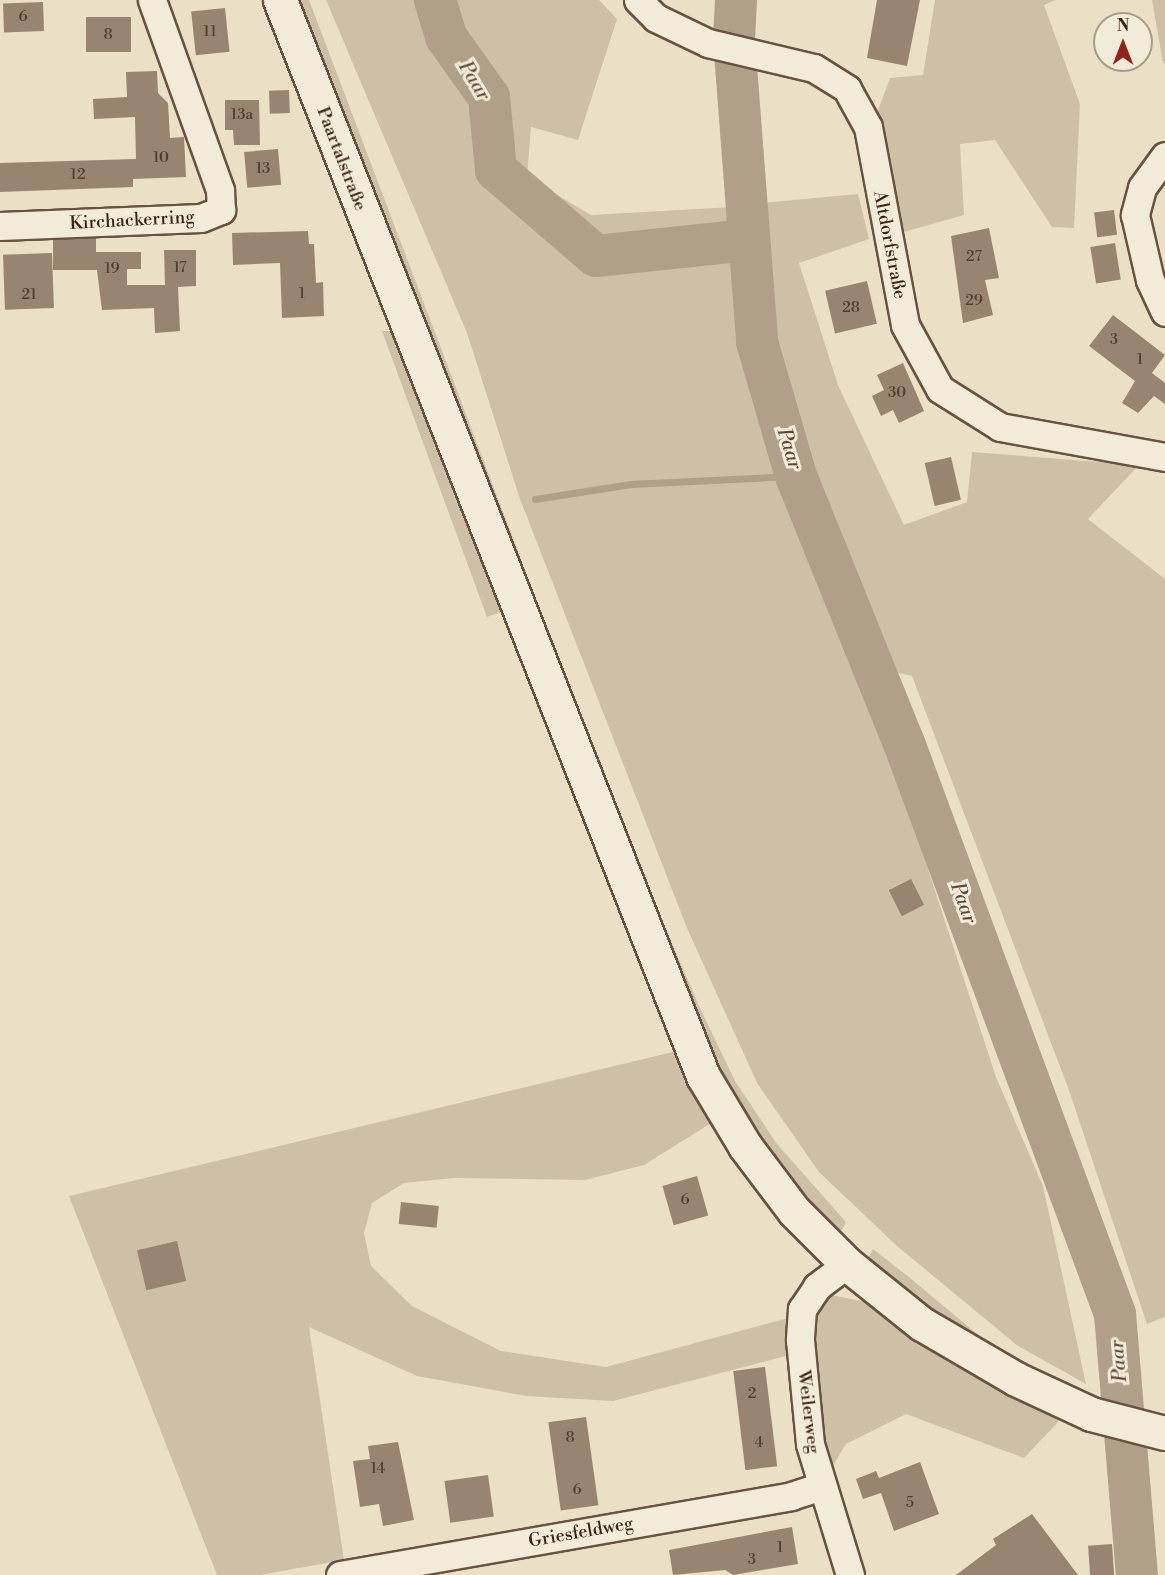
<!DOCTYPE html>
<html>
<head>
<meta charset="utf-8">
<style>
  body { margin:0 }
  #map { position:relative; width:1165px; height:1575px; overflow:hidden; background:#ebe0c5; font-family:"Libre Bodoni",serif }
  div>[style] { position:absolute }
  [style*='--x'] { left:calc(var(--x)*1px); top:calc(var(--y)*1px); width:calc(var(--w)*1px); rotate:calc(var(--a)*1deg) }
  .green>* { inset:0; background:#cdc0a7 }
  .stream>* { height:7px; margin:-3.5px; padding:0 3.5px; transform-origin:3.5px; border-radius:3.5px; background:#b0a089 }
  .river>* { height:42px; margin:-21px; padding:0 21px; transform-origin:21px; border-radius:21px; background:#b0a089 }
  .building>* { inset:0; background:#978571; transform-origin:0 0 }
  .roads { filter:drop-shadow(2px 0 #685241) drop-shadow(-2px 0 #685241) drop-shadow(0 2px #685241) drop-shadow(0 -2px #685241) }
  .street>* { height:27px; margin:-13.5px; padding:0 13.5px; transform-origin:13.5px; border-radius:13.5px; background:#f2ebd9 }
  .secondary>* { height:33px; margin:-16.5px; padding:0 16.5px; transform-origin:16.5px; border-radius:16.5px; background:#f2ebd9 }
  span { translate:-50% -50%; white-space:nowrap; text-align:center; line-height:1.15; -webkit-text-stroke:6px #f2ebd9; paint-order:stroke }
  .number-label { font-size:15px; color:#533c2c }
  .number-label span { -webkit-text-stroke-width:0 }
  .street-label { font-size:18px; color:#3c2315 }
  .water-label { font-size:20px; color:#5f4838; font-style:italic }
  .north { position:absolute; left:1093px; top:12px; width:60px; height:60px; box-sizing:border-box; background:#f2ebd9; border:2px solid #a99b8b; border-radius:50%; rotate:0deg; font-size:16px; font-weight:700; line-height:24px; text-align:center; color:#3c2315 }
  .north::after { content:''; display:block; margin:auto; width:21px; height:27px; background:#8f2418; clip-path:polygon(50% 0,100% 100%,50% 72%,0 100%) }
</style>
</head>
<body>
<div id="map">
  <div class="green">
    <div style="clip-path:polygon(290px 0,309px 0,627px 839px,700px 1008px,735px 1081px,777px 1144px,846px 1222px,840px 1233px,831px 1232px,770px 1161px,722px 1087px)"></div>
    <div style="clip-path:polygon(326px 0,599px 0,617px 19px,578px 140px,531px 127px,527px 177px,591px 215px,732px 207px,745px 374px,888px 747px,996px 1077px,1043px 1186px,1086px 1384px,1018px 1346px,897px 1246px,819px 1172px,757px 1083px,687px 928px,520px 499px,467px 333px)"></div>
    <div style="clip-path:polygon(935px 0,1056px 0,1044px 5px,1080px 104px,1074px 228px,1052px 227px,995px 140px,960px 144px,964px 215px,893px 235px,874px 121px,890px 78px,923px 75px)"></div>
    <div style="clip-path:polygon(1152px 0,1165px 0,1165px 63px,1163px 63px)"></div>
    <div style="clip-path:polygon(858px 194px,869px 239px,799px 263px,838px 385px,904px 525px,967px 502px,972px 452px,1139px 465px,1088px 519px,1165px 579px,1165px 1317px,1147px 1324px,1070px 1093px,912px 676px,873px 667px,805px 497px,769px 384px,751px 204px)"></div>
    <div style="clip-path:polygon(382px 331px,393px 331px,512px 608px,487px 617px)"></div>
    <div style="clip-path:polygon(677px 1051px,713px 1122px,644px 1165px,585px 1180px,454px 1178px,404px 1183px,372px 1203px,364px 1233px,371px 1266px,412px 1306px,501px 1351px,606px 1367px,792px 1317px,794px 1354px,613px 1401px,526px 1396px,417px 1376px,309px 1327px,344px 1560px,260px 1575px,217px 1575px,69px 1196px)"></div>
    <div style="clip-path:polygon(873px 1249px,910px 1278px,1018px 1368px,966px 1340px,865px 1264px)"></div>
    <div style="clip-path:polygon(831px 1295px,867px 1302px,1059px 1421px,1024px 1458px,906px 1414px,846px 1444px,828px 1474px,802px 1309px)"></div>
  </div>
  <div class="stream">
    <div style="--x:535;--y:499;--w:97;--a:-8.9"></div>
    <div style="--x:631;--y:484;--w:165;--a:-2.8"></div>
  </div>
  <div class="river">
    <div style="--x:435;--y:0;--w:39;--a:73"></div>
    <div style="--x:446;--y:37;--w:74;--a:54.4"></div>
    <div style="--x:489;--y:97;--w:73;--a:84.5"></div>
    <div style="--x:496;--y:170;--w:132;--a:40.7"></div>
    <div style="--x:596;--y:256;--w:153;--a:-6"></div>
    <div style="--x:736;--y:0;--w:40;--a:92.9"></div>
    <div style="--x:734;--y:40;--w:303;--a:85.6"></div>
    <div style="--x:757;--y:342;--w:140;--a:73.8"></div>
    <div style="--x:796;--y:476;--w:288;--a:68"></div>
    <div style="--x:904;--y:743;--w:609;--a:69.72"></div>
    <div style="--x:1115;--y:1314;--w:262;--a:85.2"></div>
  </div>
  <div class="building">
    <div style="clip-path:polygon(877px 0,920px 0,907px 66px,867px 58px)"></div>
    <div style="left:43px;top:2px;width:29px;height:40px;rotate:88deg"></div>
    <div style="left:225px;top:8px;width:44px;height:34px;rotate:84deg"></div>
    <div style="left:131px;top:17px;width:35px;height:45px;rotate:90deg"></div>
    <div style="clip-path:polygon(157px 71px,158px 93px,168px 103px,170px 138px,184px 137px,186px 177px,133px 179px,133px 187px,0 192px,0 163px,136px 159px,135px 117px,94px 119px,93px 99px,127px 97px,126px 72px)"></div>
    <div style="left:289px;top:90px;width:23px;height:20px;rotate:88deg"></div>
    <div style="clip-path:polygon(225px 100px,259px 100px,260px 145px,234px 145px,233px 130px,225px 130px)"></div>
    <div style="left:278px;top:149px;width:36px;height:34px;rotate:85deg"></div>
    <div style="left:1114px;top:210px;width:25px;height:20px;rotate:83deg"></div>
    <div style="clip-path:polygon(989px 228px,999px 278px,985px 280px,993px 315px,963px 323px,951px 236px)"></div>
    <div style="clip-path:polygon(308px 231px,309px 244px,314px 244px,316px 283px,323px 282px,324px 316px,282px 318px,280px 263px,233px 265px,232px 233px)"></div>
    <div style="clip-path:polygon(96px 238px,96px 252px,141px 252px,141px 269px,127px 269px,127px 285px,165px 285px,164px 250px,196px 250px,196px 286px,178px 287px,180px 331px,155px 333px,154px 308px,102px 310px,97px 270px,53px 270px,53px 240px)"></div>
    <div style="left:1115px;top:243px;width:37px;height:25px;rotate:81deg"></div>
    <div style="left:52px;top:253px;width:55px;height:49px;rotate:88deg"></div>
    <div style="left:867px;top:281px;width:44px;height:43px;rotate:77deg"></div>
    <div style="clip-path:polygon(1113px 315px,1165px 355px,1152px 373px,1165px 383px,1165px 404px,1154px 396px,1138px 413px,1122px 403px,1135px 381px,1089px 346px)"></div>
    <div style="clip-path:polygon(903px 363px,924px 411px,899px 423px,893px 410px,881px 416px,872px 396px,884px 390px,877px 375px)"></div>
    <div style="left:951px;top:457px;width:44px;height:27px;rotate:77deg"></div>
    <div style="left:911px;top:879px;width:29px;height:25px;rotate:63deg"></div>
    <div style="left:697px;top:1176px;width:41px;height:36px;rotate:74deg"></div>
    <div style="left:401px;top:1202px;width:38px;height:22px;rotate:6deg"></div>
    <div style="left:177px;top:1241px;width:41px;height:41px;rotate:77deg"></div>
    <div style="left:765px;top:1367px;width:100px;height:32px;rotate:83deg"></div>
    <div style="left:586px;top:1417px;width:89px;height:38px;rotate:82deg"></div>
    <div style="clip-path:polygon(398px 1442px,414px 1520px,383px 1526px,379px 1504px,360px 1507px,353px 1461px,370px 1459px,368px 1446px)"></div>
    <div style="clip-path:polygon(920px 1462px,939px 1514px,894px 1531px,881px 1493px,863px 1499px,856px 1479px,876px 1471px,879px 1478px)"></div>
    <div style="left:488px;top:1475px;width:42px;height:44px;rotate:82deg"></div>
    <div style="clip-path:polygon(1032px 1514px,1078px 1575px,956px 1575px,996px 1545px,993px 1539px)"></div>
    <div style="clip-path:polygon(792px 1527px,798px 1564px,733px 1575px,725px 1570px,673px 1575px,669px 1550px)"></div>
    <div style="left:1112px;top:1544px;width:31px;height:24px;rotate:86deg"></div>
  </div>
  <div class="roads">
    <div class="street">
      <div style="--x:638;--y:0;--w:25;--a:45"></div>
      <div style="--x:656;--y:18;--w:58;--a:25.7"></div>
      <div style="--x:708;--y:43;--w:109;--a:13.3"></div>
      <div style="--x:814;--y:68;--w:39;--a:32"></div>
      <div style="--x:847;--y:89;--w:43;--a:61.1"></div>
      <div style="--x:868;--y:127;--w:201;--a:79.4"></div>
      <div style="--x:905;--y:325;--w:73;--a:61.3"></div>
      <div style="--x:940;--y:389;--w:71;--a:32.3"></div>
      <div style="--x:1000;--y:427;--w:168;--a:10.3"></div>
      <div style="--x:1165;--y:156;--w:39;--a:126"></div>
      <div style="--x:1142;--y:188;--w:28;--a:105"></div>
      <div style="--x:1135;--y:215;--w:67;--a:77"></div>
      <div style="--x:1150;--y:280;--w:35;--a:65"></div>
      <div style="--x:0;--y:226;--w:201;--a:-2.3"></div>
      <div style="--x:201;--y:218;--w:22;--a:-22"></div>
      <div style="--x:221;--y:210;--w:20;--a:-93"></div>
      <div style="--x:220;--y:190;--w:202;--a:-109.7"></div>
      <div style="--x:847;--y:1264;--w:38;--a:143"></div>
      <div style="--x:817;--y:1287;--w:27;--a:124"></div>
      <div style="--x:802;--y:1309;--w:31;--a:94"></div>
      <div style="--x:800;--y:1340;--w:104;--a:84.5"></div>
      <div style="--x:810;--y:1444;--w:137;--a:73"></div>
      <div style="--x:340;--y:1575;--w:458;--a:-9.9"></div>
      <div style="--x:791;--y:1496;--w:32;--a:-18"></div>
    </div>
    <div class="secondary">
      <div style="--x:280;--y:0;--w:1156;--a:68.54"></div>
      <div style="--x:703;--y:1076;--w:82;--a:59"></div>
      <div style="--x:745;--y:1146;--w:81;--a:53"></div>
      <div style="--x:794;--y:1211;--w:75;--a:45"></div>
      <div style="--x:847;--y:1264;--w:96;--a:38.7"></div>
      <div style="--x:922;--y:1324;--w:109;--a:30.3"></div>
      <div style="--x:1016;--y:1379;--w:83;--a:25"></div>
      <div style="--x:1091;--y:1414;--w:76;--a:14.4"></div>
    </div>
  </div>
  <div class="number-label">
    <span style="left:23px;top:17px">6</span>
    <span style="left:210px;top:32px">11</span>
    <span style="left:108px;top:35px">8</span>
    <span style="left:242px;top:115px">13a</span>
    <span style="left:161px;top:158px">10</span>
    <span style="left:263px;top:169px">13</span>
    <span style="left:78px;top:175px">12</span>
    <span style="left:974px;top:257px">27</span>
    <span style="left:180px;top:268px">17</span>
    <span style="left:112px;top:269px">19</span>
    <span style="left:302px;top:294px">1</span>
    <span style="left:29px;top:295px">21</span>
    <span style="left:974px;top:301px">29</span>
    <span style="left:851px;top:308px">28</span>
    <span style="left:1114px;top:340px">3</span>
    <span style="left:1140px;top:360px">1</span>
    <span style="left:897px;top:393px">30</span>
    <span style="left:685px;top:1200px">6</span>
    <span style="left:752px;top:1394px">2</span>
    <span style="left:570px;top:1438px">8</span>
    <span style="left:759px;top:1443px">4</span>
    <span style="left:378px;top:1469px">14</span>
    <span style="left:577px;top:1490px">6</span>
    <span style="left:910px;top:1503px">5</span>
    <span style="left:780px;top:1548px">1</span>
    <span style="left:752px;top:1560px">3</span>
  </div>
  <div class="street-label">
    <span style="left:341px;top:159px;rotate:69deg">Paartalstraße</span>
    <span style="left:132px;top:221px;rotate:-3deg">Kirchackerring</span>
    <span style="left:889px;top:245px;rotate:79deg">Altdorfstraße</span>
    <span style="left:808px;top:1412px;rotate:83deg">Weilerweg</span>
    <span style="left:581px;top:1533px;rotate:-10deg">Griesfeldweg</span>
  </div>
  <div class="water-label">
    <span style="left:474px;top:81px;rotate:59deg">Paar</span>
    <span style="left:789px;top:449px;rotate:73deg">Paar</span>
    <span style="left:963px;top:903px;rotate:70deg">Paar</span>
    <span style="left:1119px;top:1361px;rotate:-95deg">Paar</span>
  </div>
  <div class="north">N</div>
</div>
</body>
</html>
